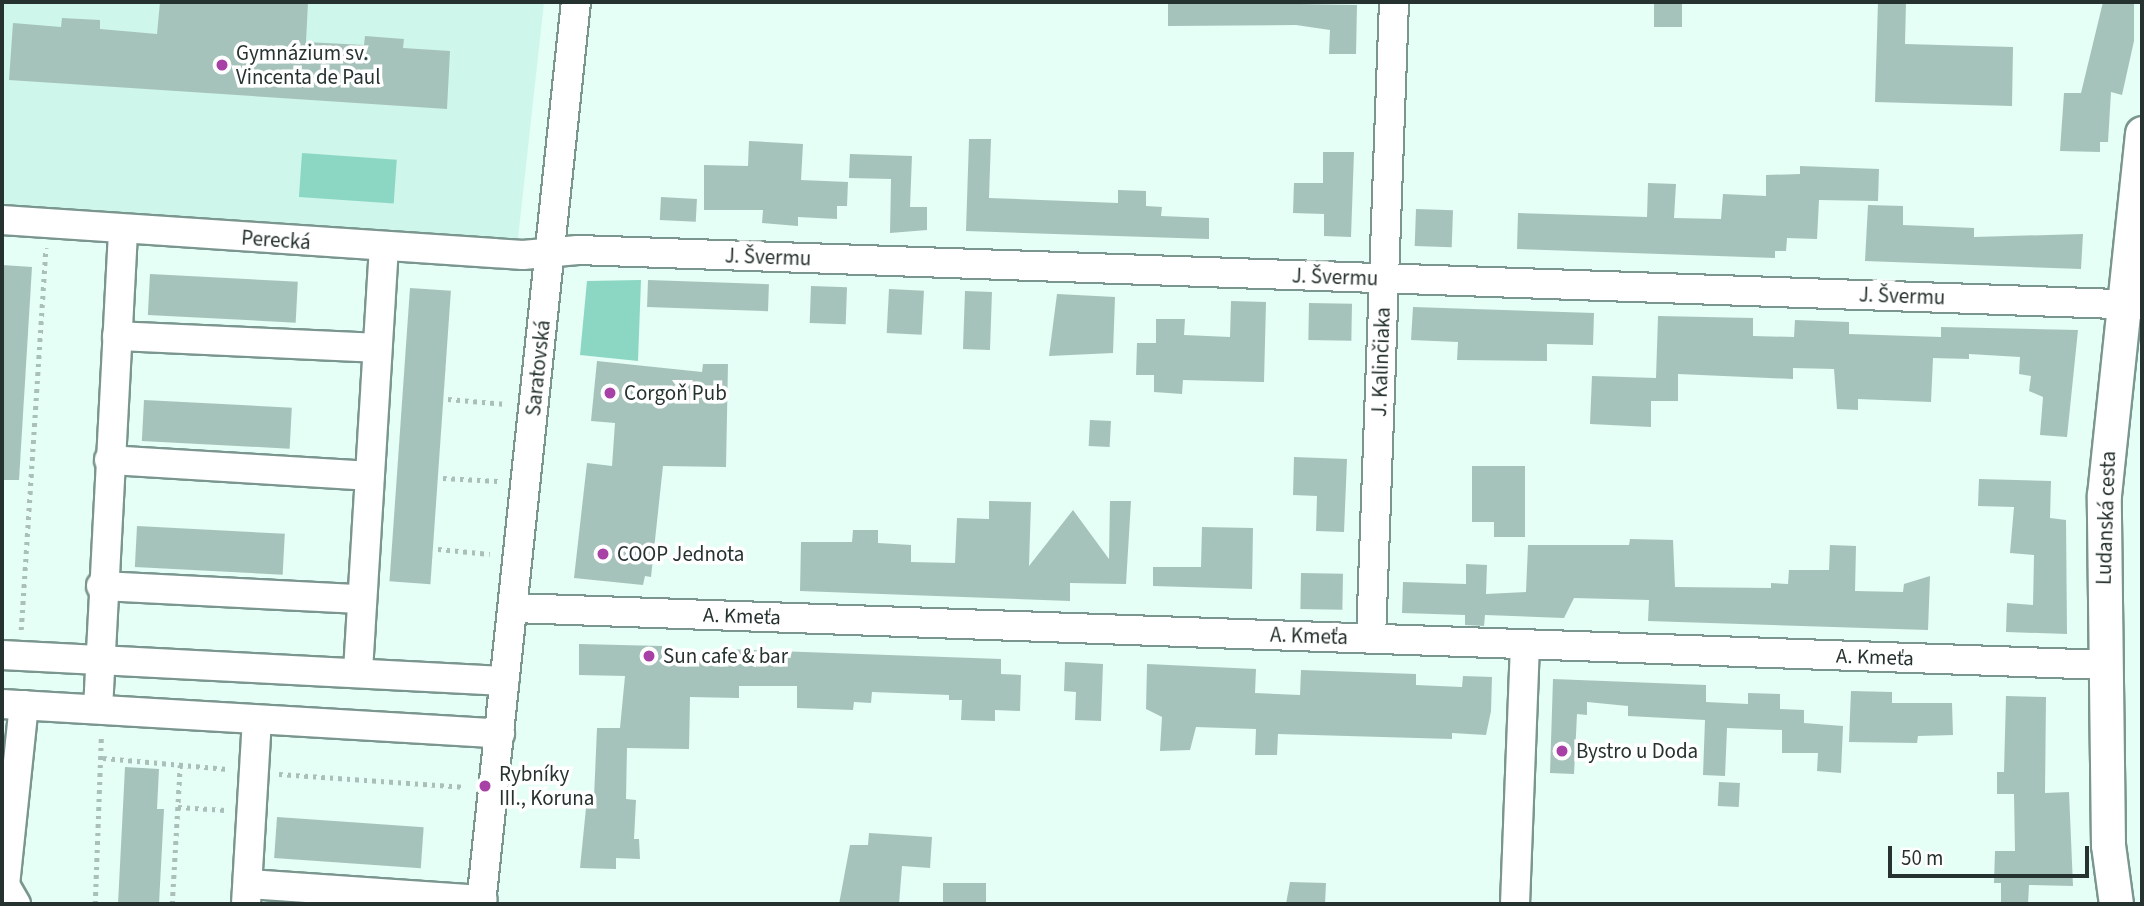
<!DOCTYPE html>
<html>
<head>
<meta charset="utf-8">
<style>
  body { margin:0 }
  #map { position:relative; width:2144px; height:906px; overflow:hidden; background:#e5fef6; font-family:"Source Sans 3",sans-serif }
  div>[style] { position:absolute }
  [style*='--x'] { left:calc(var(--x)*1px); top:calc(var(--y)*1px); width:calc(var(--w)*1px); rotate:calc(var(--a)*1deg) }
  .built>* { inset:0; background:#cef6ea }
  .green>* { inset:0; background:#8cd7c3; transform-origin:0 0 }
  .building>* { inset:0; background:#a6c3bb; transform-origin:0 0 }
  .path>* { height:4.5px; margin-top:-2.25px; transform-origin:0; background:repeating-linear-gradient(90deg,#aabfb9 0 3.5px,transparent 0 8.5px) }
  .roads { filter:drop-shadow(2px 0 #7a968e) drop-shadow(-2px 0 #7a968e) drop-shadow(0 2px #7a968e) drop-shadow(0 -2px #7a968e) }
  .minor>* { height:28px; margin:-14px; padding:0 14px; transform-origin:14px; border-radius:14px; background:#fff }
  .tertiary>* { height:33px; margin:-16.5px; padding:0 16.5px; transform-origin:16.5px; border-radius:16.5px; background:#fff }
  .dots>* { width:19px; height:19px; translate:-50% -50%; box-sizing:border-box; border:4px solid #fff; border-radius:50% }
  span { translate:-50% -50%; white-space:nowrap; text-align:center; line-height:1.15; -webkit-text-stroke:7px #fff; paint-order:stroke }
  .poi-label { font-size:21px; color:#26322f }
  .left { translate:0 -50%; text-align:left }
  .street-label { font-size:21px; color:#26322f }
  .frame { position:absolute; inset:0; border:4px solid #26322f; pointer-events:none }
  .scale { position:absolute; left:1888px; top:846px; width:201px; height:32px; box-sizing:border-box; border:4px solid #26322f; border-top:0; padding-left:9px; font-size:21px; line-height:24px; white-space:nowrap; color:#26322f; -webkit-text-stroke:5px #fff; paint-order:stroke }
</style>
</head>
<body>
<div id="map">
  <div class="built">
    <div style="clip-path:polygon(2px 2px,544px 2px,517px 247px,2px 208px)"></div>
  </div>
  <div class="green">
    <div style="left:302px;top:153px;width:95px;height:44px;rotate:4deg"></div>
    <div style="clip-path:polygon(641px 280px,638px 361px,580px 355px,587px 281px)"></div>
  </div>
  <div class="building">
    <div style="clip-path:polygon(160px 2px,308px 2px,306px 42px,364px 45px,365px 36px,404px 39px,403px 48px,450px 51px,447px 109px,9px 80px,13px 23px,61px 27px,62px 18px,100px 20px,100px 29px,157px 34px)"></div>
    <div style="clip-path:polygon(1168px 2px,1357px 5px,1356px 54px,1329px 54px,1330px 30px,1296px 25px,1168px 26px)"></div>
    <div style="left:1654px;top:2px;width:28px;height:25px"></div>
    <div style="clip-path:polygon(1878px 2px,1906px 2px,1905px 44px,2013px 47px,2012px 106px,1875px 102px)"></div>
    <div style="clip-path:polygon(2103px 2px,2134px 2px,2134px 41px,2122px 95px,2111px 92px,2108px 142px,2100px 142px,2100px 152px,2060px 151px,2064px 93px,2081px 93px)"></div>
    <div style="clip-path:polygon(969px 139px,991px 139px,989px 198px,1118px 203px,1118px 190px,1146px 191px,1146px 206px,1162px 207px,1161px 216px,1209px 218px,1209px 239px,966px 231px)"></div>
    <div style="clip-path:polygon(749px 141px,803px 144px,801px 180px,848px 182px,847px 206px,837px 206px,837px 219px,798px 217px,798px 226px,762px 223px,763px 210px,704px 210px,704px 165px,748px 166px)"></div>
    <div style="clip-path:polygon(1323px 152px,1354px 152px,1351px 237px,1324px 236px,1324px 214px,1293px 213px,1294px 183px,1323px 183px)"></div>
    <div style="clip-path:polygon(850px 154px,912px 156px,910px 207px,927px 207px,927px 230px,890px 233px,891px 179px,849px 178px)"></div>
    <div style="clip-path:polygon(1800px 166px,1879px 169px,1878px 201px,1819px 200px,1817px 239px,1787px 238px,1786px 251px,1775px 251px,1775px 258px,1517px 249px,1518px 213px,1647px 217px,1648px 183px,1676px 184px,1674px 218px,1721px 219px,1723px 194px,1766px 196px,1766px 175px,1800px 174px)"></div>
    <div style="left:661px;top:197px;width:36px;height:23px;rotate:3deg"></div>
    <div style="clip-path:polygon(1868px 205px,1903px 206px,1903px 225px,1974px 228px,1974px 237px,2083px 234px,2081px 269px,1865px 261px)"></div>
    <div style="left:1416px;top:209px;width:37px;height:37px;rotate:2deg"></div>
    <div style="clip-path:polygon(2px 265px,32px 267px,19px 480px,2px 480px)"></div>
    <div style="left:150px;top:274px;width:148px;height:41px;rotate:3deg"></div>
    <div style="left:648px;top:280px;width:121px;height:27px;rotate:2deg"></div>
    <div style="left:811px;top:286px;width:36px;height:37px;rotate:2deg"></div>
    <div style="left:410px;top:288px;width:41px;height:294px;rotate:4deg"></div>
    <div style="left:889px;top:289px;width:35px;height:44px;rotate:3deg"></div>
    <div style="left:965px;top:291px;width:27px;height:58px;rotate:2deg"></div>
    <div style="clip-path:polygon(1057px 294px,1115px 297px,1113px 353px,1049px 356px)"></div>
    <div style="clip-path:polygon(1231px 301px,1266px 302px,1264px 382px,1183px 380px,1182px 394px,1154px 392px,1154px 375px,1136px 375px,1137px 343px,1156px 343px,1156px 319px,1185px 319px,1184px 335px,1230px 337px)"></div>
    <div style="left:1309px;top:303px;width:43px;height:37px;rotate:1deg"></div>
    <div style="clip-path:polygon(1413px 307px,1594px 313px,1593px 345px,1547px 344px,1547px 361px,1457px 360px,1458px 342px,1411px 340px)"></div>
    <div style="clip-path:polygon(1658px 316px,1753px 318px,1753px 336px,1794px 337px,1795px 320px,1849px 322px,1849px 334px,1941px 337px,1941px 327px,2078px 330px,2067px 437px,2040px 435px,2043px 397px,2029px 391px,2031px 376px,2019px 374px,2020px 357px,1969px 354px,1969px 359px,1933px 358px,1931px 402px,1858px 399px,1858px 410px,1837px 409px,1834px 369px,1793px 368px,1793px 379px,1678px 374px,1678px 401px,1651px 401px,1651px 427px,1590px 424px,1592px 376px,1656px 378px)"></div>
    <div style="clip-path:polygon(597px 361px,702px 372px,703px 364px,728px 364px,726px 467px,663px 466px,651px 577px,645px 576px,643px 585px,574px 578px,587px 463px,612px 466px,615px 423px,591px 421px)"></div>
    <div style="left:144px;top:400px;width:148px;height:41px;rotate:3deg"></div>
    <div style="left:1090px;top:420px;width:21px;height:26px;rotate:3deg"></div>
    <div style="clip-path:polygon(1294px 457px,1347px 459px,1344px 532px,1316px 531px,1317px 496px,1293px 495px)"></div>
    <div style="clip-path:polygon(1472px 466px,1525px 466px,1525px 537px,1494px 537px,1494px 522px,1472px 522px)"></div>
    <div style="clip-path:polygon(1979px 479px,2051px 481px,2050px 518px,2066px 520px,2067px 634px,2006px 632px,2007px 603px,2033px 605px,2034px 555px,2010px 553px,2014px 507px,1978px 506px)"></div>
    <div style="clip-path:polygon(989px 501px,1031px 502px,1029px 566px,1073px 510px,1109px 559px,1110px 501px,1131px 501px,1126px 584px,1070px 583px,1070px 601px,800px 591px,801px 542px,852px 542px,853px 530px,878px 530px,878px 543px,911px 545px,911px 562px,955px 563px,957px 518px,989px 519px)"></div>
    <div style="left:137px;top:526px;width:148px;height:41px;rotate:3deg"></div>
    <div style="clip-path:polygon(1202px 527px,1253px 528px,1252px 589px,1153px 586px,1153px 567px,1201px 567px)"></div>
    <div style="clip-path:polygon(1630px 539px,1673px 540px,1675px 587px,1771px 588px,1771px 583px,1788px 584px,1789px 570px,1829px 570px,1830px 545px,1856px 546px,1855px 591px,1903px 592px,1904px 584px,1930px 576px,1928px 630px,1648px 621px,1649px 600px,1574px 598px,1564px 618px,1485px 615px,1484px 626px,1465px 625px,1465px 615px,1402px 613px,1403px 582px,1466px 584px,1466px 564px,1487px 565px,1486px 594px,1526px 592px,1528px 545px,1629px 545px)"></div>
    <div style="left:1301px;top:573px;width:42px;height:36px;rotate:1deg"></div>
    <div style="clip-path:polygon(579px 644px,662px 646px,662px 657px,721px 659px,721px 649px,1001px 659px,1001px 674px,1021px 675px,1020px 711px,995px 710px,995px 721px,961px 720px,962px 700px,949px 700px,949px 695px,872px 692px,871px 703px,854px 702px,853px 710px,797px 708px,797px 686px,739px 686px,739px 698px,690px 697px,689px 749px,627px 748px,626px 799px,636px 800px,634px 839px,639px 839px,640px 859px,616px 858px,616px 869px,580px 868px,587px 798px,594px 798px,597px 728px,620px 728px,625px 676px,579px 675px)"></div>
    <div style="clip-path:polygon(1065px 662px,1103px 664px,1101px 721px,1075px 720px,1076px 692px,1064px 691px)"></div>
    <div style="clip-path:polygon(1147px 664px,1256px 669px,1255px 693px,1300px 695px,1301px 670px,1416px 674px,1416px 685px,1462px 687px,1463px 676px,1492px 677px,1491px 711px,1486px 735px,1452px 733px,1452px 739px,1278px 734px,1277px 755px,1255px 755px,1256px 729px,1196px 727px,1190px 750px,1160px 751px,1162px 717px,1146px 709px)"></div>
    <div style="clip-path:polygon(1553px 679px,1706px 685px,1706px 702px,1748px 704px,1748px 693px,1780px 694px,1780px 709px,1804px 710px,1804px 723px,1843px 726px,1841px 773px,1817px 771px,1818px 753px,1782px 753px,1782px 730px,1727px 728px,1725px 776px,1703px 775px,1705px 720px,1628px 716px,1628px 706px,1587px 702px,1587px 715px,1577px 714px,1574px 774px,1550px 773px)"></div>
    <div style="clip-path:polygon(1851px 691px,1892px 692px,1892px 703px,1952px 703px,1953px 735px,1918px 736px,1917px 743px,1849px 742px)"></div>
    <div style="clip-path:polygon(2006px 696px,2046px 697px,2045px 793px,2069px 792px,2073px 886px,2029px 885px,2028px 904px,2001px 904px,2001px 883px,1994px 883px,1995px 851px,2015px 851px,2014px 794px,1997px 794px,1997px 772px,2004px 772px)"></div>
    <div style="clip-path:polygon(125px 767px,159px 769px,157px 809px,164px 809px,159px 904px,118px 904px)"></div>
    <div style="left:1719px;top:782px;width:21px;height:24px;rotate:3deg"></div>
    <div style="left:277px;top:817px;width:147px;height:41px;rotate:4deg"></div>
    <div style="clip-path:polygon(869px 833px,932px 837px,930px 868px,902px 866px,899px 904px,839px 904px,850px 845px,868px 845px)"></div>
    <div style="clip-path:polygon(1290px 882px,1326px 883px,1325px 904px,1286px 904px)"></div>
    <div style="left:943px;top:883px;width:43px;height:21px"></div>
  </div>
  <div class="path">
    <div style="--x:448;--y:399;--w:58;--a:4.9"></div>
    <div style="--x:443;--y:478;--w:55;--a:3.1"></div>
    <div style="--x:438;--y:549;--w:52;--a:5.5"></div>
    <div style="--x:21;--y:630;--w:383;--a:-86.3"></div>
    <div style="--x:103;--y:758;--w:125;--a:5"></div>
    <div style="--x:279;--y:774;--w:184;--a:4"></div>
    <div style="--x:178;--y:807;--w:48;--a:3.6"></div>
    <div style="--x:95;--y:904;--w:167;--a:-87.9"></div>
    <div style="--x:172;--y:904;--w:139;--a:-86.7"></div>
  </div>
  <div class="roads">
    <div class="minor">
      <div style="--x:2;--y:220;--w:522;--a:3.84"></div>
      <div style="--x:523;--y:255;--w:55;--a:-5.2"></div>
      <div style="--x:578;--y:250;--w:1565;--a:2.01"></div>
      <div style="--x:117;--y:336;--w:260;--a:2.6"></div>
      <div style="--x:109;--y:460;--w:261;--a:3.5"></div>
      <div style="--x:101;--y:586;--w:260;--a:2.9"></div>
      <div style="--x:514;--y:608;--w:1590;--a:2.05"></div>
      <div style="--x:1371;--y:638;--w:636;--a:-87.93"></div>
      <div style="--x:2;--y:655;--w:503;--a:2.96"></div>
      <div style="--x:358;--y:671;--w:425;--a:-86.5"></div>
      <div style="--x:2;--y:704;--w:499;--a:3.4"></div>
      <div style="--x:98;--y:709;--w:480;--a:-87"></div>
      <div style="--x:248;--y:884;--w:235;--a:3.9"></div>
      <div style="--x:16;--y:904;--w:22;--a:-120"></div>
      <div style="--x:5;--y:885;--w:181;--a:-84"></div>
      <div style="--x:246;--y:904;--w:183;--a:-86.6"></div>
      <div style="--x:481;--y:904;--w:907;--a:-83.99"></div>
      <div style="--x:1515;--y:904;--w:260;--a:-87.8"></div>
    </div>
    <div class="tertiary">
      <div style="--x:2116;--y:904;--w:60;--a:-97.7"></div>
      <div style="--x:2108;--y:845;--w:350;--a:-90.7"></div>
      <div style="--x:2104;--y:495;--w:364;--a:-84"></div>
    </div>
  </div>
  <div class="dots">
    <div style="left:222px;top:65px;background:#a841a5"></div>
    <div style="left:610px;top:393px;background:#a841a5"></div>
    <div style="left:603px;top:554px;background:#a841a5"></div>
    <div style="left:649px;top:656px;background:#a841a5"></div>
    <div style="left:1562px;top:751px;background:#a841a5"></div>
    <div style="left:485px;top:786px;background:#a841a5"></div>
  </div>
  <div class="poi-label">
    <span class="left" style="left:236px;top:65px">Gymnázium sv.<br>Vincenta de Paul</span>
    <span class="left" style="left:624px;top:393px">Corgoň Pub</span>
    <span class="left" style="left:617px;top:554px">COOP Jednota</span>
    <span class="left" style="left:663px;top:656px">Sun cafe &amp; bar</span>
    <span class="left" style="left:1576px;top:751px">Bystro u Doda</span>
    <span class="left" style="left:499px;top:786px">Rybníky<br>III., Koruna</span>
  </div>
  <div class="street-label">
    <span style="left:276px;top:240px;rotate:4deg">Perecká</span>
    <span style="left:768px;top:257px;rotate:2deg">J. Švermu</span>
    <span style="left:1335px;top:277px;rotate:2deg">J. Švermu</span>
    <span style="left:1902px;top:296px;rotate:2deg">J. Švermu</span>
    <span style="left:1381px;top:362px;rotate:-88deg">J. Kalinčiaka</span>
    <span style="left:538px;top:368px;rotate:-84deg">Saratovská</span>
    <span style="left:2106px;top:518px;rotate:-88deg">Ludanská cesta</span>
    <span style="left:742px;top:616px;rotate:2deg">A. Kmeťa</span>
    <span style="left:1309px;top:636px;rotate:2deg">A. Kmeťa</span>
    <span style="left:1875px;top:657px;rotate:2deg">A. Kmeťa</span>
  </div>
  <div class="frame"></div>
  <div class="scale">50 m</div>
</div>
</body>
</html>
